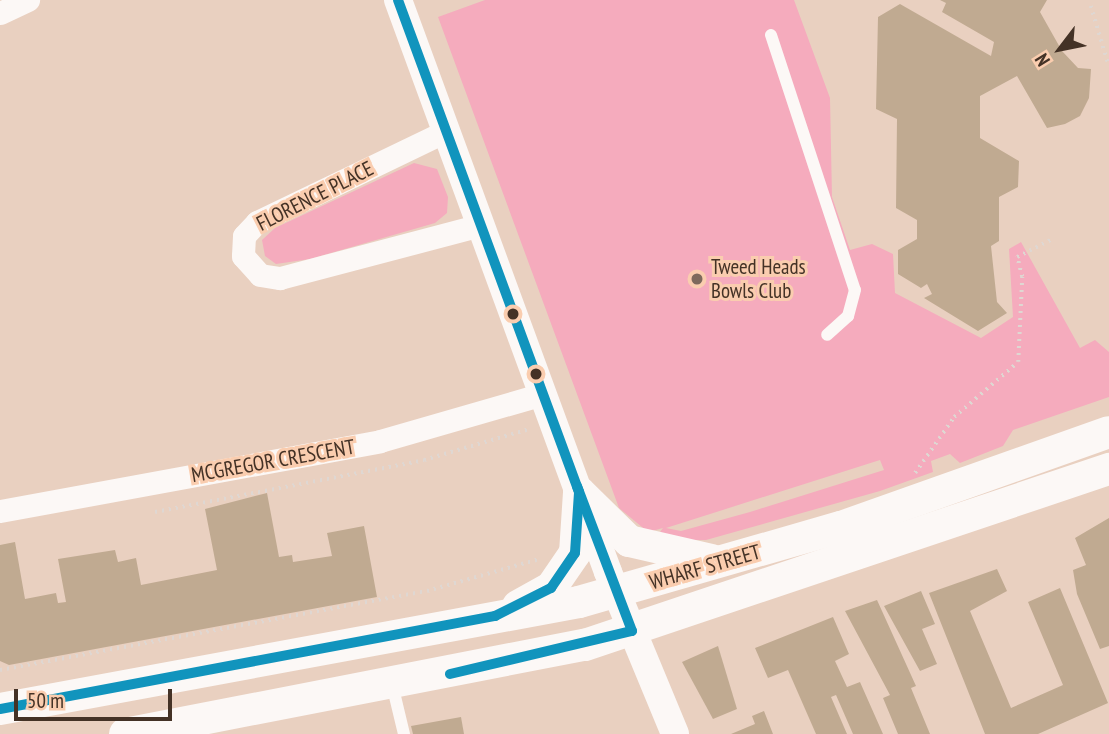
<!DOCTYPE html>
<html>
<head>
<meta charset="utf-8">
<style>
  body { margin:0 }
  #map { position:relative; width:1109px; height:734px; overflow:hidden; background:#e9d0c0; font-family:"PT Sans Narrow",sans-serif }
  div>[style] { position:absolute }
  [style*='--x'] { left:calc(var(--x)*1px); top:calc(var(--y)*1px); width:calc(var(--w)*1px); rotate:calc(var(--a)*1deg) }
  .green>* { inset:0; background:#f5abbd }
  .building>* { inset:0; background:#c0aa91 }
  .path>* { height:3.5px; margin-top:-1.75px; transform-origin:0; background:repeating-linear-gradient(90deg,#dfd7d2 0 2px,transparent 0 7px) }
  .service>* { height:12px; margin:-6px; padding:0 6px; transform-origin:6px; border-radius:6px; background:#fcf8f6 }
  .minor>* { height:23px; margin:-11.5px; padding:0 11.5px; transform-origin:11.5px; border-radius:11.5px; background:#fcf8f6 }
  .tertiary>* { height:28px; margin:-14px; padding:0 14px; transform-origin:14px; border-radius:14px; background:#fcf8f6 }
  .secondary>* { height:32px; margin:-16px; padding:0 16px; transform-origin:16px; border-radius:16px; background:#fcf8f6 }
  .bus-1>* { height:10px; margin:-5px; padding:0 5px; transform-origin:5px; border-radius:5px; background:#1194bd }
  .dots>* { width:19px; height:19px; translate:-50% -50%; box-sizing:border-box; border:4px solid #facdaf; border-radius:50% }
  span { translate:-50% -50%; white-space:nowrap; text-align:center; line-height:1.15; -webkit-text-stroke:6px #facdaf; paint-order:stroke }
  .street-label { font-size:21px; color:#443226 }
  .poi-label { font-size:21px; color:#443226 }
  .left { translate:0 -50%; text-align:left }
  .north { position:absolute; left:1025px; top:14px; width:70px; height:70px; -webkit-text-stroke:5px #facdaf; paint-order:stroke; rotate:238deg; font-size:19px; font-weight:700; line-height:28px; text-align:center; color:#443226 }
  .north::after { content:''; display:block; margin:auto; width:24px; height:32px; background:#443226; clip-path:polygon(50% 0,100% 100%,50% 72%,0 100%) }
  .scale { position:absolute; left:14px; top:689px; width:158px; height:32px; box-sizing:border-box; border:4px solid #443226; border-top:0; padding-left:9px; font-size:21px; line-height:24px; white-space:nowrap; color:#443226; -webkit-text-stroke:5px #facdaf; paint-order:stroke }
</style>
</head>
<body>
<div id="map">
  <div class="green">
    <div style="clip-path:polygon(evenodd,485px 0,794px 0,830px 98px,832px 197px,850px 250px,872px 244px,893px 254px,895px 293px,981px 338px,1013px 317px,1009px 249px,1021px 242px,1080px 348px,1095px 340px,1109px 352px,1109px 397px,1013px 430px,1003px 446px,960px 463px,950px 454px,931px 461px,933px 472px,880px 491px,706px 540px,654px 540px,663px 528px,648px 532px,619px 508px,438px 17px,485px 0,880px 460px,884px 470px,750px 512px,681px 531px,666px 528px,880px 460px)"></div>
    <div style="clip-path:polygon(414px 163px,437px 169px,448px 197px,447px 213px,435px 223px,310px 259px,276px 264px,265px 256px,262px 240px,275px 228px)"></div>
  </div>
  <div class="building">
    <div style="clip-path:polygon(940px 0,1047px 0,1040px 12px,1062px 51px,1078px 68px,1091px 69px,1089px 98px,1080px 116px,1065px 124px,1047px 128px,1017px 76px,980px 96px,980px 138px,1019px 161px,1018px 187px,999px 197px,999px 241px,991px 246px,997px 302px,1007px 313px,978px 331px,924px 298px,932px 294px,927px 284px,921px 288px,898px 274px,898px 250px,917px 239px,917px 220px,896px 208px,897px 119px,876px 109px,878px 17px,900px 4px,991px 56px,994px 42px,942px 12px,946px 3px)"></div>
    <div style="clip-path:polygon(267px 493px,279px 557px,292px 555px,293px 562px,332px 556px,327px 533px,364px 526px,377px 597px,9px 665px,0 661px,0 545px,15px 542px,25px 599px,56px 593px,58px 603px,66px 602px,58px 559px,115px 550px,118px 562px,136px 558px,141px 585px,217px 570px,205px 509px)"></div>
    <div style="clip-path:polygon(1109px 518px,1109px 646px,1100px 649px,1077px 594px,1073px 570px,1086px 565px,1075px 538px)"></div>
    <div style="clip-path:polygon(997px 569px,1007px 591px,970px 611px,1011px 708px,1063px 685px,1028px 602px,1060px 588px,1108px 703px,1038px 734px,985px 734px,929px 593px)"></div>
    <div style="clip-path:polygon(921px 591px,935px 624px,922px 629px,937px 664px,920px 671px,884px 606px)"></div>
    <div style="clip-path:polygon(877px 600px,916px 686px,911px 688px,930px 734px,898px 734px,883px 698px,890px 695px,845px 611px)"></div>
    <div style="clip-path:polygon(833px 617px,849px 654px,835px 661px,847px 687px,860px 682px,883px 734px,853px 734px,836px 695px,831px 697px,847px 734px,816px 734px,788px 670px,768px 678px,755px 648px)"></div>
    <div style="clip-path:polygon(718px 646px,737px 709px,713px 719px,682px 662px)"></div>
    <div style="clip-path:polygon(764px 711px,773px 734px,731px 734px,755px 724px,752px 716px)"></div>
    <div style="clip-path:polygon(461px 717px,464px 734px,413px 734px,411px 726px)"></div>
  </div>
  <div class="path">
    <div style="--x:1091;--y:6;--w:63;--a:73.3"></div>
    <div style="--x:915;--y:473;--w:68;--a:-55.1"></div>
    <div style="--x:954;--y:417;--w:84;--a:-40.7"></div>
    <div style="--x:1018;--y:362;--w:85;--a:-87.3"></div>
    <div style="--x:1022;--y:277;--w:21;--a:-104"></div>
    <div style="--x:1017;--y:257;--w:39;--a:-27"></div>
    <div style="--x:155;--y:512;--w:274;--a:-10.9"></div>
    <div style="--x:424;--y:460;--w:109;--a:-16.4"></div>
    <div style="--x:0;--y:670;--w:434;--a:-10.5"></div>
    <div style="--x:427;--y:591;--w:116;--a:-15.9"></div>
  </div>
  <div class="service">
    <div style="--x:771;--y:35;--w:268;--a:71.8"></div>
    <div style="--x:855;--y:290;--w:27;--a:105"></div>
    <div style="--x:848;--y:316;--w:28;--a:138"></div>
    <div style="--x:392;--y:684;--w:51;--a:76.5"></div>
  </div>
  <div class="minor">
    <div style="--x:0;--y:13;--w:31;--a:-25"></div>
    <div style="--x:446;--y:131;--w:210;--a:154.3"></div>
    <div style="--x:257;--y:222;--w:19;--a:133"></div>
    <div style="--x:244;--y:236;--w:20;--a:93"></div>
    <div style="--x:243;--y:256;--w:25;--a:48"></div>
    <div style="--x:260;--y:275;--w:20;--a:9"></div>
    <div style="--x:280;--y:278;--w:208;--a:-14.8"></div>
    <div style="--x:0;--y:511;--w:386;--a:-10.4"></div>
    <div style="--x:380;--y:441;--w:170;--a:-16.1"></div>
  </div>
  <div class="tertiary">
    <div style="--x:398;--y:0;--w:609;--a:69.84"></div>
    <div style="--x:608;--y:572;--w:175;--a:67.5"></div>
  </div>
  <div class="secondary">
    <div style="--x:579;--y:492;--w:70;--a:44.4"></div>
    <div style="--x:629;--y:541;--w:85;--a:12.9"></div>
    <div style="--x:518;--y:606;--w:38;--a:-29"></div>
    <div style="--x:551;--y:588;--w:42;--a:-55.6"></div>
    <div style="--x:575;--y:553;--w:61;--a:-86.2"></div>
    <div style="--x:0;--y:709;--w:589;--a:-10.47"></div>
    <div style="--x:579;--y:602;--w:273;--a:-16"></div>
    <div style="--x:841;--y:527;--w:284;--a:-19.5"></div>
    <div style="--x:125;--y:734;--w:469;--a:-11"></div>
    <div style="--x:585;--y:645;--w:553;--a:-18.57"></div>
  </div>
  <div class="bus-1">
    <div style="--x:450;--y:674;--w:187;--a:-13.3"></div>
    <div style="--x:632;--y:631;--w:155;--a:-110.8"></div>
    <div style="--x:0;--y:709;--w:504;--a:-10.64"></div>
    <div style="--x:495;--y:616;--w:63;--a:-26.6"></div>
    <div style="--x:551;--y:588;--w:42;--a:-55.6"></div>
    <div style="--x:575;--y:553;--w:61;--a:-86.2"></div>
    <div style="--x:579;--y:492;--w:524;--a:-110.2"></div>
  </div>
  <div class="dots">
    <div style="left:697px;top:279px;background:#7e695c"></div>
    <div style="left:513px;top:314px;background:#443226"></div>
    <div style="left:536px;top:374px;background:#443226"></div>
  </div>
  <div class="street-label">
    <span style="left:315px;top:196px;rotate:-27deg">FLORENCE PLACE</span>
    <span style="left:273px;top:461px;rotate:-10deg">MCGREGOR CRESCENT</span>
    <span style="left:705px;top:567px;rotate:-16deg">WHARF STREET</span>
  </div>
  <div class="poi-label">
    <span class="left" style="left:711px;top:279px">Tweed Heads<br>Bowls Club</span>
  </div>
  <div class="north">N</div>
  <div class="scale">50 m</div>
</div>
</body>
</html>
